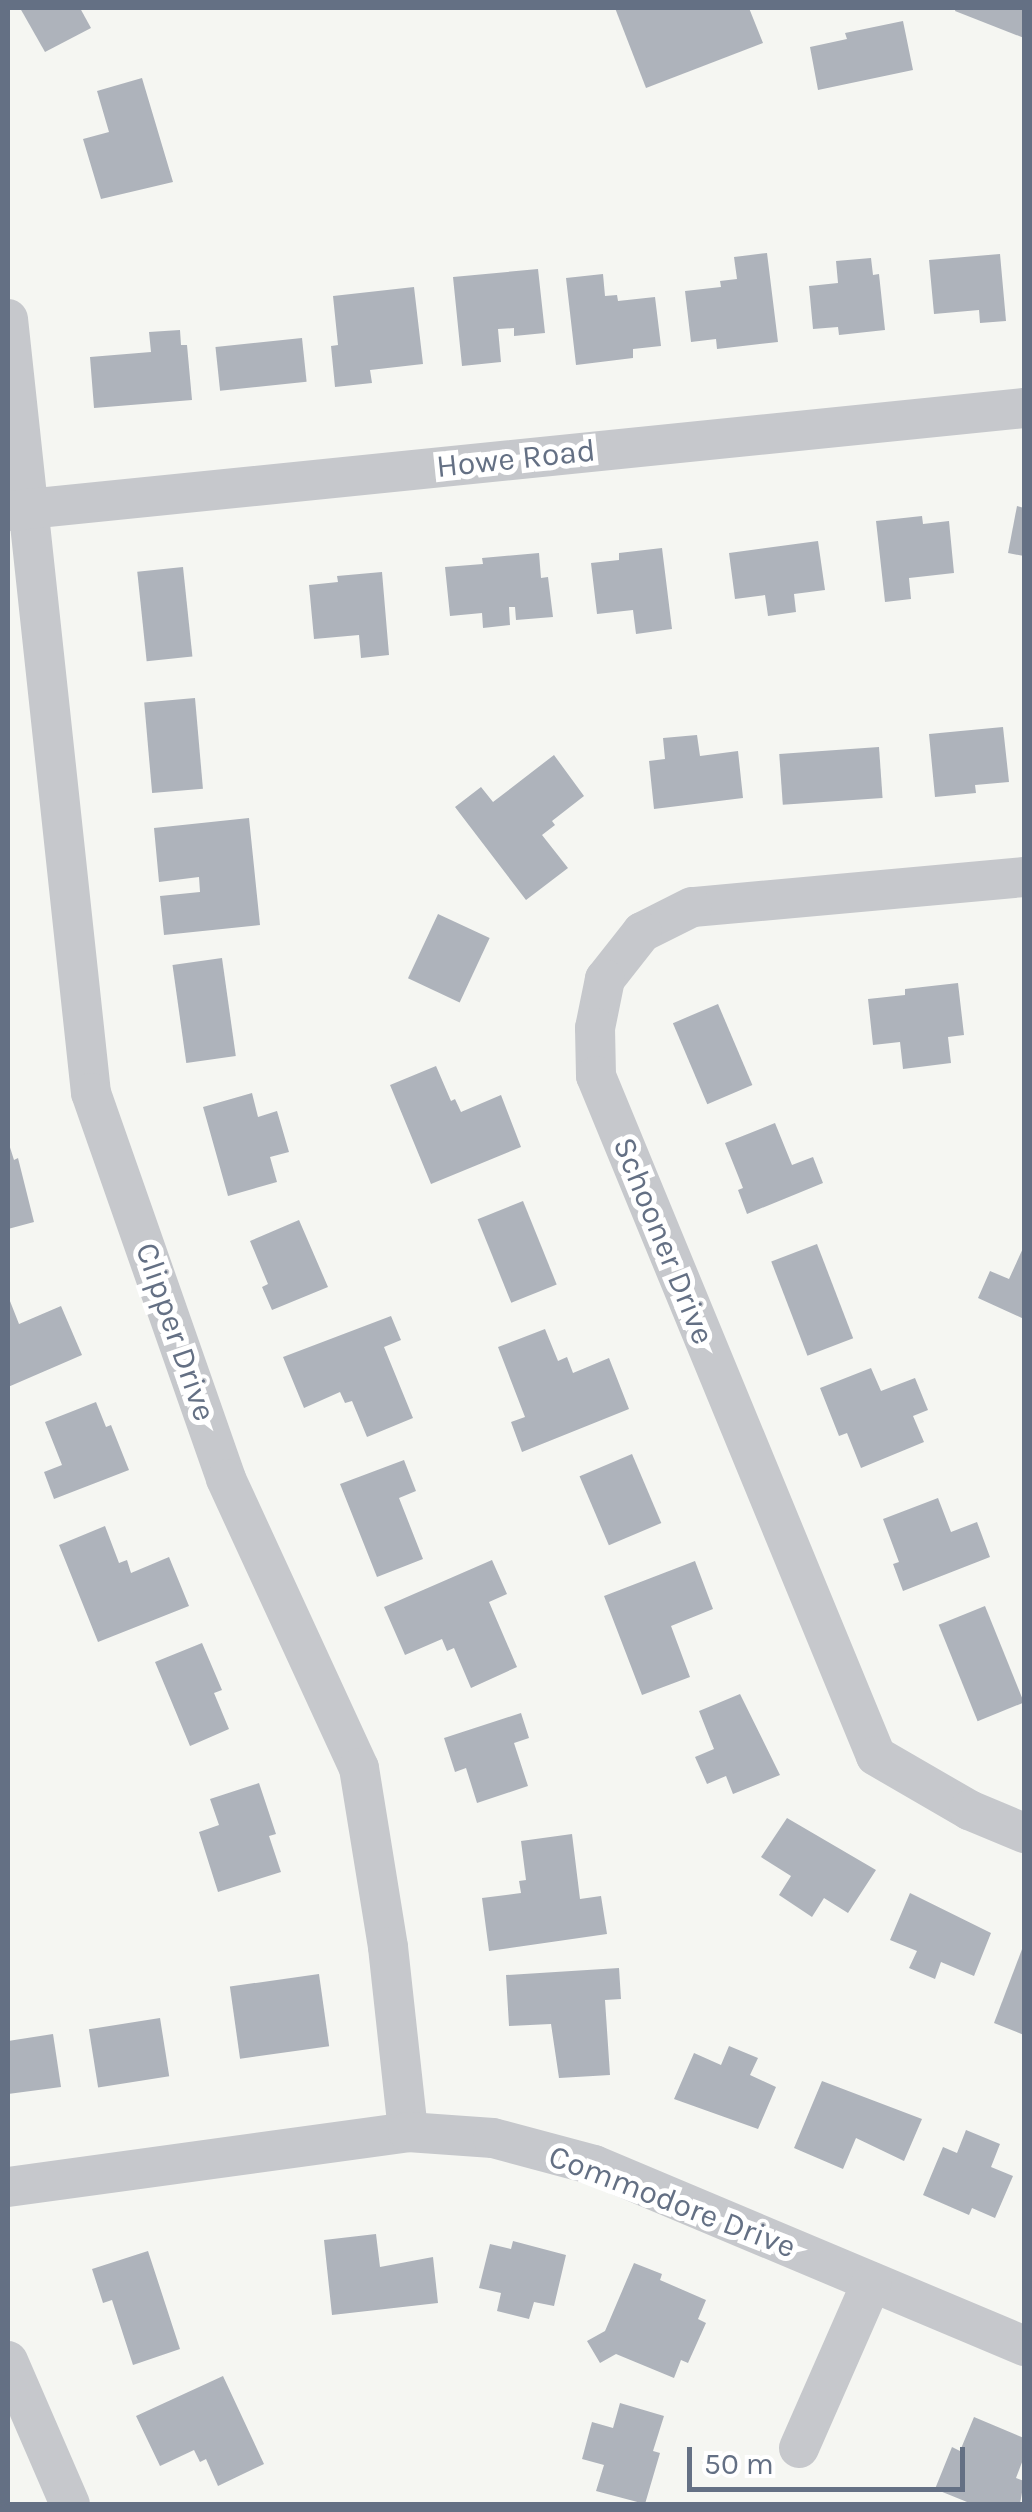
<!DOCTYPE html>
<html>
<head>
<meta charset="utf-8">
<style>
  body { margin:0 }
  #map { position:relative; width:1032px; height:2512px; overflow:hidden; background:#f5f6f2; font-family:Karla,sans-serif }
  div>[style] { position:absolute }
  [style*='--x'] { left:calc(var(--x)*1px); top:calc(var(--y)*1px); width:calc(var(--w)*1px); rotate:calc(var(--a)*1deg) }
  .building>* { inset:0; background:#aeb3bb; transform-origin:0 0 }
  .minor>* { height:40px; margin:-20px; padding:0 20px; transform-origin:20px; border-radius:20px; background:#c6c8cc }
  span { translate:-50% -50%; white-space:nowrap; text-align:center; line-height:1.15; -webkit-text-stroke:10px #fff; paint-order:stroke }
  .street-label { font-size:32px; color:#647084 }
  .frame { position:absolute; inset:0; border:10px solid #647084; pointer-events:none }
  .scale { position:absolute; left:687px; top:2447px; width:278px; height:45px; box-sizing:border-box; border:5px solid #647084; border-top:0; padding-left:12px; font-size:30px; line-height:35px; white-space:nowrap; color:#647084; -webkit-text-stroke:8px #fff; paint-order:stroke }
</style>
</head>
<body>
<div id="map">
  <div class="building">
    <div style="clip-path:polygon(20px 8px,80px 8px,91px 28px,45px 52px)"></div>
    <div style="clip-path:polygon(615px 8px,749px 8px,763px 43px,646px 88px)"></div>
    <div style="clip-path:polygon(956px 8px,1024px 8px,1024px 38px,955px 11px)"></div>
    <div style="clip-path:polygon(903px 21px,913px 70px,818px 90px,810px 47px,847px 39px,845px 33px)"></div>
    <div style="clip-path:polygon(142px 78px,173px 182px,101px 199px,83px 139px,109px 132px,97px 91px)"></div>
    <div style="clip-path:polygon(767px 253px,778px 342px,717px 349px,716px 339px,691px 342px,685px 291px,721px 287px,720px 281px,737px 279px,734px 257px)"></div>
    <div style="clip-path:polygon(1000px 254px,1006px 321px,980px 323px,979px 310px,934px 314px,929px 260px)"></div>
    <div style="clip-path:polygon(871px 258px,873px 275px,879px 274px,885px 330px,839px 335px,838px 327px,813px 329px,809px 286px,838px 283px,836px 261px)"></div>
    <div style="clip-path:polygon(538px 269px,545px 333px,514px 336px,514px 328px,498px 329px,501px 362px,462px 366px,453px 277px)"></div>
    <div style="clip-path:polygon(603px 274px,605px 296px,617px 295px,618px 301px,655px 297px,661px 346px,633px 349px,633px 358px,576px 365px,566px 278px)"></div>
    <div style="clip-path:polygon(414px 287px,423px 364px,370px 370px,372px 383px,335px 387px,331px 346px,338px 345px,333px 296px)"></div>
    <div style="clip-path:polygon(180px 330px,181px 345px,187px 345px,192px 400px,94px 408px,90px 357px,151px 352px,149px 332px)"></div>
    <div style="left:302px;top:338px;width:44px;height:87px;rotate:84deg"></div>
    <div style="clip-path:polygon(1017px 506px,1024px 508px,1024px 556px,1008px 553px)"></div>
    <div style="clip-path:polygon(922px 516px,923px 524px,949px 521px,954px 573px,909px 578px,911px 599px,885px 602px,876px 521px)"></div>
    <div style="clip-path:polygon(818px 541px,825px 590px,794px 594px,796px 612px,768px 616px,765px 595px,735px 599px,729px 553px)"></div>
    <div style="clip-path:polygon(662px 548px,672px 629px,636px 634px,633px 610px,597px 614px,591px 563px,619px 560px,619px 553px)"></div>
    <div style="clip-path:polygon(539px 553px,541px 578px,548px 577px,553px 617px,516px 620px,515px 607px,509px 607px,510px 625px,483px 628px,482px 613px,450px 616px,445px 567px,483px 564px,482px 558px)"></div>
    <div style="left:183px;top:567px;width:90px;height:46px;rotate:84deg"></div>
    <div style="clip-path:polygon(382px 572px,389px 655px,361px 658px,359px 635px,314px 639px,309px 585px,338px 582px,337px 576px)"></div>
    <div style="left:195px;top:698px;width:91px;height:51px;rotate:85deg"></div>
    <div style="clip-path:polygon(1003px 727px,1009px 782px,975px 785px,976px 793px,935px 797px,929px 734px)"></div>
    <div style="clip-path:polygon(697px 735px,700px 756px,738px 751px,743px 798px,654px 809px,649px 761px,665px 759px,663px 738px)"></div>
    <div style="left:879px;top:747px;width:51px;height:100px;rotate:86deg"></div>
    <div style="clip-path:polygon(554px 755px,584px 796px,552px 821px,555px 825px,542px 835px,568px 868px,526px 900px,455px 807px,481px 787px,493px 802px)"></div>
    <div style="clip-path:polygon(249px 818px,260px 925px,164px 935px,160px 896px,200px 892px,199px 877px,159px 882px,154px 828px)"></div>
    <div style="left:438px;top:914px;width:57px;height:71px;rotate:25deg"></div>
    <div style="left:222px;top:958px;width:99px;height:50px;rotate:82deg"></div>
    <div style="clip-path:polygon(958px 983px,964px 1035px,948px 1037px,951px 1063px,903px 1069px,900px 1042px,873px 1045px,868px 999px,905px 995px,905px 989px)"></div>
    <div style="left:718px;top:1004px;width:88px;height:49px;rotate:67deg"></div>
    <div style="clip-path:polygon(436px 1066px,451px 1101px,455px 1099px,461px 1112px,501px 1095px,521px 1147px,431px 1184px,390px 1085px)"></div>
    <div style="clip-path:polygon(252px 1093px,258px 1117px,277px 1111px,289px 1152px,270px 1157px,277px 1182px,228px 1196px,203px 1107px)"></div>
    <div style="clip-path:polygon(775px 1123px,792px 1165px,813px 1157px,823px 1183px,747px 1214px,738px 1190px,743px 1188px,725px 1143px)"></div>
    <div style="clip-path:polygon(8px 1141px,14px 1160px,18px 1158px,34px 1222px,8px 1229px)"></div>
    <div style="left:523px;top:1201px;width:90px;height:49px;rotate:68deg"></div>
    <div style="clip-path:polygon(299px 1220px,328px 1287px,272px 1310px,262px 1287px,268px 1284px,250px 1241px)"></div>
    <div style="left:817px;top:1244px;width:101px;height:49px;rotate:69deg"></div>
    <div style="clip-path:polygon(1024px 1246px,1024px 1319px,978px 1298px,990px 1271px,1009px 1279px)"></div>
    <div style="clip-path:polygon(8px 1296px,19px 1324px,61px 1306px,82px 1355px,8px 1387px)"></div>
    <div style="clip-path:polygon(391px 1316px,401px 1340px,384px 1347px,413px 1418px,367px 1437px,352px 1401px,345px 1403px,340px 1392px,304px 1408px,283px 1357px)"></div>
    <div style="clip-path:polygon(545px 1329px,558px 1361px,567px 1357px,573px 1373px,609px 1358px,629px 1409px,522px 1452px,511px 1422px,525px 1417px,498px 1347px)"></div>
    <div style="clip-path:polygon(871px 1368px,881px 1391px,915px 1378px,928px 1410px,913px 1416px,924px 1442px,861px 1468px,847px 1433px,839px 1436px,820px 1388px)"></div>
    <div style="clip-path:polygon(96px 1402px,106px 1427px,111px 1425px,129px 1470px,54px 1499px,44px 1472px,62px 1465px,45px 1422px)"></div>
    <div style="left:632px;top:1454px;width:75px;height:57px;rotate:67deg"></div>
    <div style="clip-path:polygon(404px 1460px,416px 1491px,399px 1498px,423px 1559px,377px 1577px,340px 1484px)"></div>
    <div style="clip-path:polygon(938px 1498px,951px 1532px,977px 1522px,990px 1557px,903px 1591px,893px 1564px,899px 1562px,883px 1519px)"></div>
    <div style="clip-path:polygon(105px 1526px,119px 1563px,127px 1560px,131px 1573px,169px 1557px,189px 1606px,98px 1642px,59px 1545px)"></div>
    <div style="clip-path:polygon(492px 1560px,507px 1594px,489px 1602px,517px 1667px,471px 1688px,454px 1648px,447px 1651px,442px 1639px,405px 1655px,384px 1607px)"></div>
    <div style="clip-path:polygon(695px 1561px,713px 1609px,671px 1626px,690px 1677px,642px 1695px,604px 1596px)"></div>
    <div style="left:985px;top:1606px;width:104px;height:50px;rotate:68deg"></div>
    <div style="clip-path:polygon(202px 1643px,222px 1690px,214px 1693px,229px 1729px,190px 1746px,155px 1662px)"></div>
    <div style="clip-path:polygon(740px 1694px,780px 1775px,733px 1794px,726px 1776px,707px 1784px,695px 1757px,714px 1749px,699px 1711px)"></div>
    <div style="clip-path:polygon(521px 1713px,529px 1738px,514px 1743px,528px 1786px,477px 1803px,466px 1768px,455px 1772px,444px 1738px)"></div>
    <div style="clip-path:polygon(259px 1783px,276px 1834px,269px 1836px,281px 1872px,218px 1892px,199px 1832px,219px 1825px,210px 1799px)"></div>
    <div style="clip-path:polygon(787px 1818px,876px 1870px,848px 1913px,824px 1898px,812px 1917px,779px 1895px,791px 1876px,761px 1857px)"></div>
    <div style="clip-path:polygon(572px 1834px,580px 1899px,601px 1896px,607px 1934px,489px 1951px,482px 1898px,521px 1893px,519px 1881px,526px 1880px,521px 1841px)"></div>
    <div style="clip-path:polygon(910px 1893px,991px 1933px,974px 1976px,941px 1962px,935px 1979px,909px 1968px,917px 1951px,890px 1940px)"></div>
    <div style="clip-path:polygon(1024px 1944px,1024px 2035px,994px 2023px)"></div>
    <div style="clip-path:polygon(619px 1968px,621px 1999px,605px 2000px,610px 2075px,559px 2078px,551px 2024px,509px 2026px,506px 1975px)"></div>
    <div style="left:319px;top:1974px;width:73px;height:90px;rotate:82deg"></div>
    <div style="left:160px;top:2018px;width:59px;height:72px;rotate:81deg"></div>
    <div style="clip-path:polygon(53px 2034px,61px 2087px,8px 2094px,8px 2041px)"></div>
    <div style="clip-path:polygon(729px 2046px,758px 2058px,750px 2075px,776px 2087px,758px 2129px,674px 2099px,694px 2053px,721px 2065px)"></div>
    <div style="clip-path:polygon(822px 2081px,922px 2119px,904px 2161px,856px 2138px,843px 2169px,794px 2148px)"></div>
    <div style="clip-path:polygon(966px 2130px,1000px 2144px,991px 2167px,1013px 2176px,995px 2218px,972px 2208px,969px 2215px,923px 2195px,943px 2147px,957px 2153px)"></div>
    <div style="clip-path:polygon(376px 2234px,380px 2267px,433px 2257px,438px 2303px,332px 2315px,324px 2240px)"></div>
    <div style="clip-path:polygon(513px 2241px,566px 2255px,554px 2306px,534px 2302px,529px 2319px,497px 2311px,501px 2293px,479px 2288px,490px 2244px,511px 2249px)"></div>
    <div style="clip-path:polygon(148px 2251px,180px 2349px,133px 2365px,112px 2300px,103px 2303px,92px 2269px)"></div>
    <div style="clip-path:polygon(634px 2263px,662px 2274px,660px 2280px,706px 2300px,698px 2319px,706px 2323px,688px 2363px,681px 2360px,674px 2378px,616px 2354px,600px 2363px,587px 2341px,605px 2331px)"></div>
    <div style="clip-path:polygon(223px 2376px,264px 2464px,218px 2486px,206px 2459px,200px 2462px,194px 2450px,160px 2466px,136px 2416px)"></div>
    <div style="clip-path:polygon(620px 2403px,664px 2416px,653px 2451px,660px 2453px,645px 2504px,596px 2491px,604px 2465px,582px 2459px,592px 2422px,613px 2428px)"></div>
    <div style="clip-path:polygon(974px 2417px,1024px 2438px,1024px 2457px,1016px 2478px,1024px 2481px,1020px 2504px,972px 2504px,935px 2489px,952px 2447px,960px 2451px)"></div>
  </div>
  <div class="minor">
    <div style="--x:8;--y:319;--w:778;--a:83.88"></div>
    <div style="--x:91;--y:1093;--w:409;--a:70.7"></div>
    <div style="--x:226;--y:1479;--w:318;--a:65.3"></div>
    <div style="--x:359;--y:1768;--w:181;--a:80.8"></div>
    <div style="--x:388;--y:1947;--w:186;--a:83.8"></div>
    <div style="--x:8;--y:511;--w:1021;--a:-5.79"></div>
    <div style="--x:1024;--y:877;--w:333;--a:174.8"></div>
    <div style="--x:692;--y:907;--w:56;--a:153.4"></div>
    <div style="--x:642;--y:932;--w:60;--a:128.2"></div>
    <div style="--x:605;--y:979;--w:50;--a:101.5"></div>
    <div style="--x:595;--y:1028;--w:48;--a:88.8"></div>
    <div style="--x:596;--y:1076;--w:735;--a:67.62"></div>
    <div style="--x:876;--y:1756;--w:108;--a:30.1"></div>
    <div style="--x:969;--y:1810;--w:60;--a:22.7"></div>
    <div style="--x:8;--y:2187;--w:404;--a:-7.8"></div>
    <div style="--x:408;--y:2132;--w:85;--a:4"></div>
    <div style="--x:493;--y:2138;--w:105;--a:15"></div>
    <div style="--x:594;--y:2165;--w:467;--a:22.8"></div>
    <div style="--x:8;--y:2361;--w:156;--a:66.6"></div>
    <div style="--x:799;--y:2448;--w:181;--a:-66.3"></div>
  </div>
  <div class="street-label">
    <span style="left:516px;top:459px;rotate:-6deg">Howe Road</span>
    <span style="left:663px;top:1241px;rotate:68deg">Schooner Drive</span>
    <span style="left:175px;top:1332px;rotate:71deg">Clipper Drive</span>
    <span style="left:672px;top:2202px;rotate:21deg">Commodore Drive</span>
  </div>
  <div class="frame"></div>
  <div class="scale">50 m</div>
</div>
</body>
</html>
